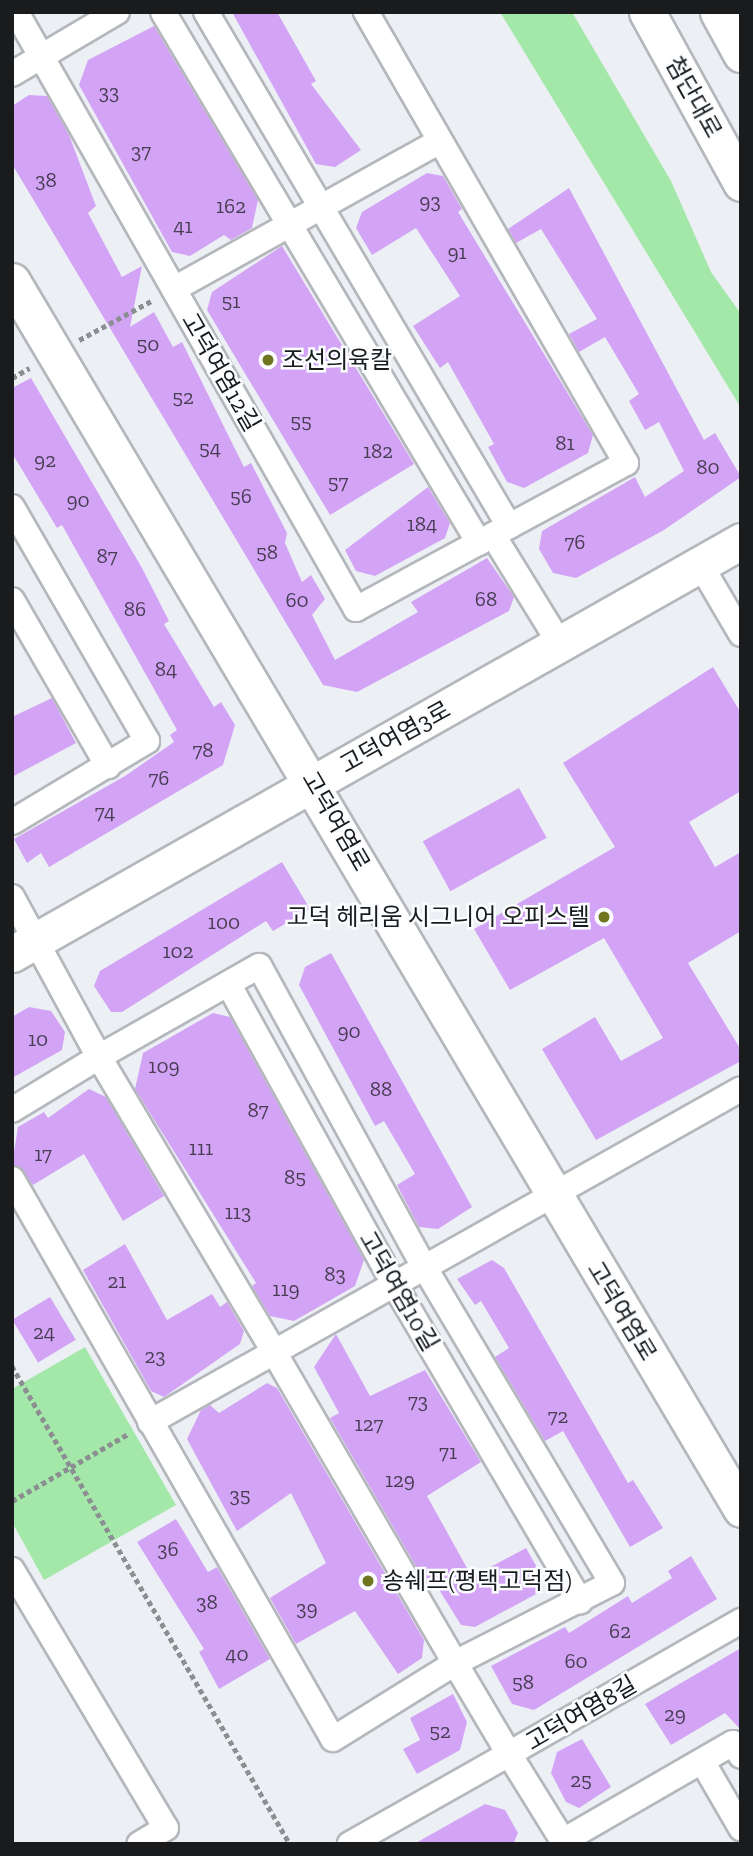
<!DOCTYPE html>
<html>
<head>
<meta charset="utf-8">
<style>
  body { margin:0 }
  #map { position:relative; width:753px; height:1856px; overflow:hidden; background:#ecf0f4; font-family:"Zilla Slab","Noto Sans KR",serif }
  div>[style] { position:absolute }
  [style*='--x'] { left:calc(var(--x)*1px); top:calc(var(--y)*1px); width:calc(var(--w)*1px); rotate:calc(var(--a)*1deg) }
  .green>* { inset:0; background:#a3e8a9 }
  .building>* { inset:0; background:#d3a4f6; transform-origin:0 0 }
  .path>* { height:4.5px; margin-top:-2.25px; transform-origin:0; background:repeating-linear-gradient(90deg,#8c8f92 0 5px,transparent 0 8.5px) }
  .roads { filter:drop-shadow(2px 0 #b4b7bb) drop-shadow(-2px 0 #b4b7bb) drop-shadow(0 2px #b4b7bb) drop-shadow(0 -2px #b4b7bb) }
  .street>* { height:24px; margin:-12px; padding:0 12px; transform-origin:12px; border-radius:12px; background:#fff }
  .secondary>* { height:35px; margin:-17.5px; padding:0 17.5px; transform-origin:17.5px; border-radius:17.5px; background:#fff }
  .dots>* { width:19px; height:19px; translate:-50% -50%; box-sizing:border-box; border:4px solid #fbfdff; border-radius:50% }
  span { translate:-50% -50%; white-space:nowrap; text-align:center; line-height:1.15; -webkit-text-stroke:5px #fbfdff; paint-order:stroke }
  .number-label { font-size:21px; color:#483d53 }
  .number-label span { -webkit-text-stroke-width:0 }
  .street-label { font-size:24px; color:#1a1b1d }
  .poi-label { font-size:24px; color:#1a1b1d }
  .left { translate:0 -50%; text-align:left }
  .right { translate:-100% -50%; text-align:right }
  .frame { position:absolute; inset:0; border:14px solid #1a1b1d; pointer-events:none }
</style>
</head>
<body>
<div id="map">
  <div class="green">
    <div style="clip-path:polygon(500px 12px,572px 12px,671px 181px,711px 272px,741px 314px,741px 408px)"></div>
    <div style="clip-path:polygon(85px 1347px,176px 1505px,44px 1580px,12px 1522px,12px 1389px)"></div>
  </div>
  <div class="building">
    <div style="clip-path:polygon(232px 12px,277px 12px,316px 81px,311px 84px,361px 150px,335px 167px,316px 164px)"></div>
    <div style="clip-path:polygon(154px 26px,258px 200px,252px 228px,231px 240px,224px 235px,190px 256px,172px 252px,79px 85px,88px 60px)"></div>
    <div style="clip-path:polygon(29px 95px,47px 96px,69px 135px,96px 206px,88px 213px,122px 277px,142px 266px,130px 327px,154px 312px,173px 347px,182px 342px,244px 467px,251px 463px,287px 533px,285px 543px,302px 582px,311px 575px,325px 599px,312px 615px,335px 660px,418px 612px,411px 602px,487px 558px,514px 597px,509px 611px,357px 692px,323px 685px,12px 164px,12px 106px)"></div>
    <div style="clip-path:polygon(427px 173px,443px 176px,462px 209px,458px 212px,593px 435px,588px 453px,524px 488px,507px 482px,488px 447px,494px 444px,448px 362px,440px 368px,413px 326px,460px 296px,416px 228px,372px 255px,356px 228px,362px 212px)"></div>
    <div style="clip-path:polygon(569px 188px,704px 440px,715px 433px,741px 477px,664px 530px,576px 578px,553px 573px,539px 549px,542px 531px,635px 477px,645px 497px,684px 471px,659px 422px,645px 430px,629px 401px,639px 394px,605px 337px,579px 352px,569px 334px,597px 319px,541px 229px,516px 243px,508px 229px)"></div>
    <div style="clip-path:polygon(282px 246px,414px 464px,330px 515px,207px 310px,212px 292px)"></div>
    <div style="clip-path:polygon(31px 378px,142px 568px,169px 621px,164px 624px,214px 707px,221px 702px,235px 725px,223px 765px,49px 867px,41px 853px,27px 863px,14px 839px,125px 776px,174px 742px,170px 735px,177px 730px,62px 525px,57px 528px,12px 453px,12px 388px)"></div>
    <div style="clip-path:polygon(428px 487px,450px 523px,445px 538px,375px 576px,356px 571px,345px 550px)"></div>
    <div style="clip-path:polygon(713px 667px,741px 713px,741px 791px,689px 822px,715px 867px,741px 852px,741px 931px,688px 963px,741px 1050px,741px 1061px,596px 1140px,542px 1049px,595px 1017px,621px 1061px,663px 1038px,604px 938px,510px 990px,474px 929px,615px 847px,563px 763px)"></div>
    <div style="clip-path:polygon(52px 698px,76px 743px,12px 777px,12px 717px)"></div>
    <div style="left:519px;top:788px;width:57px;height:110px;rotate:61deg"></div>
    <div style="clip-path:polygon(282px 862px,310px 909px,273px 931px,266px 921px,122px 1012px,111px 1012px,94px 986px,100px 971px)"></div>
    <div style="clip-path:polygon(331px 953px,472px 1207px,438px 1229px,419px 1227px,397px 1185px,415px 1174px,384px 1121px,375px 1126px,299px 985px,305px 967px)"></div>
    <div style="clip-path:polygon(29px 1007px,51px 1011px,65px 1032px,62px 1050px,12px 1078px,12px 1017px)"></div>
    <div style="clip-path:polygon(213px 1013px,230px 1017px,364px 1260px,355px 1286px,294px 1321px,270px 1316px,252px 1286px,256px 1283px,135px 1089px,143px 1053px)"></div>
    <div style="clip-path:polygon(89px 1089px,106px 1097px,164px 1196px,123px 1221px,84px 1154px,33px 1185px,12px 1164px,18px 1127px,44px 1112px,48px 1118px)"></div>
    <div style="clip-path:polygon(125px 1244px,167px 1320px,212px 1294px,220px 1307px,227px 1302px,244px 1331px,240px 1344px,164px 1397px,151px 1391px,83px 1270px)"></div>
    <div style="clip-path:polygon(492px 1260px,504px 1268px,628px 1483px,633px 1480px,663px 1528px,630px 1547px,563px 1431px,545px 1441px,495px 1357px,509px 1348px,481px 1301px,475px 1305px,457px 1279px)"></div>
    <div style="left:50px;top:1297px;width:50px;height:44px;rotate:59deg"></div>
    <div style="clip-path:polygon(336px 1334px,370px 1396px,425px 1370px,481px 1462px,427px 1496px,472px 1577px,526px 1548px,543px 1578px,538px 1593px,475px 1627px,461px 1625px,433px 1580px,431px 1592px,330px 1418px,339px 1413px,314px 1367px)"></div>
    <div style="clip-path:polygon(267px 1383px,277px 1388px,424px 1640px,422px 1658px,398px 1674px,355px 1611px,296px 1644px,270px 1598px,326px 1563px,291px 1493px,237px 1531px,187px 1439px,201px 1410px,210px 1405px,219px 1413px)"></div>
    <div style="clip-path:polygon(176px 1519px,208px 1572px,217px 1567px,270px 1659px,219px 1689px,199px 1652px,204px 1649px,137px 1542px)"></div>
    <div style="clip-path:polygon(691px 1556px,717px 1599px,534px 1710px,512px 1704px,491px 1666px,565px 1627px,569px 1633px,628px 1596px,632px 1603px,672px 1578px,668px 1571px)"></div>
    <div style="clip-path:polygon(741px 1648px,741px 1730px,725px 1713px,671px 1745px,645px 1704px)"></div>
    <div style="clip-path:polygon(453px 1694px,467px 1722px,460px 1750px,417px 1774px,403px 1749px,420px 1740px,410px 1718px)"></div>
    <div style="clip-path:polygon(582px 1739px,611px 1787px,579px 1808px,566px 1802px,551px 1773px,557px 1752px)"></div>
    <div style="clip-path:polygon(485px 1804px,505px 1810px,518px 1833px,513px 1844px,414px 1844px)"></div>
  </div>
  <div class="path">
    <div style="--x:79;--y:340;--w:82;--a:-28.4"></div>
    <div style="--x:12;--y:378;--w:20;--a:-30"></div>
    <div style="--x:12;--y:1366;--w:553;--a:59.82"></div>
    <div style="--x:12;--y:1501;--w:134;--a:-30"></div>
  </div>
  <div class="roads">
    <div class="street">
      <div style="--x:16;--y:12;--w:687;--a:60.34"></div>
      <div style="--x:356;--y:609;--w:307;--a:-28.4"></div>
      <div style="--x:626;--y:463;--w:521;--a:-119.96"></div>
      <div style="--x:163;--y:12;--w:618;--a:59.24"></div>
      <div style="--x:206;--y:12;--w:597;--a:59.48"></div>
      <div style="--x:12;--y:74;--w:122;--a:-30.6"></div>
      <div style="--x:174;--y:289;--w:304;--a:-29.1"></div>
      <div style="--x:12;--y:507;--w:270;--a:60"></div>
      <div style="--x:147;--y:741;--w:157;--a:149"></div>
      <div style="--x:493;--y:535;--w:128;--a:58.4"></div>
      <div style="--x:700;--y:564;--w:81;--a:59.6"></div>
      <div style="--x:12;--y:600;--w:192;--a:60"></div>
      <div style="--x:12;--y:897;--w:182;--a:61.5"></div>
      <div style="--x:99;--y:1057;--w:102;--a:148.7"></div>
      <div style="--x:229;--y:985;--w:342;--a:61.1"></div>
      <div style="--x:394;--y:1284;--w:368;--a:59.6"></div>
      <div style="--x:12;--y:1179;--w:645;--a:60.18"></div>
      <div style="--x:333;--y:1739;--w:144;--a:-31.9"></div>
      <div style="--x:455;--y:1663;--w:176;--a:-27"></div>
      <div style="--x:612;--y:1583;--w:368;--a:-120.7"></div>
      <div style="--x:424;--y:1267;--w:343;--a:-118.7"></div>
      <div style="--x:259;--y:966;--w:184;--a:150.4"></div>
      <div style="--x:99;--y:1057;--w:343;--a:59.3"></div>
      <div style="--x:274;--y:1352;--w:360;--a:59.8"></div>
      <div style="--x:455;--y:1663;--w:106;--a:59.3"></div>
      <div style="--x:509;--y:1754;--w:183;--a:150.5"></div>
      <div style="--x:150;--y:1422;--w:678;--a:-29.4"></div>
      <div style="--x:12;--y:1570;--w:300;--a:59.2"></div>
      <div style="--x:166;--y:1828;--w:31;--a:149"></div>
      <div style="--x:741;--y:1621;--w:267;--a:150.2"></div>
      <div style="--x:509;--y:1754;--w:102;--a:58.2"></div>
      <div style="--x:563;--y:1841;--w:196;--a:-30"></div>
      <div style="--x:733;--y:1743;--w:15;--a:58"></div>
      <div style="--x:702;--y:1761;--w:78;--a:59.8"></div>
    </div>
    <div class="secondary">
      <div style="--x:647;--y:12;--w:195;--a:61.2"></div>
      <div style="--x:718;--y:12;--w:48;--a:61.3"></div>
      <div style="--x:12;--y:281;--w:1428;--a:59.3"></div>
      <div style="--x:12;--y:954;--w:838;--a:-29.53"></div>
    </div>
  </div>
  <div class="dots">
    <div style="left:268px;top:360px;background:#6f751e"></div>
    <div style="left:604px;top:917px;background:#6f751e"></div>
    <div style="left:368px;top:1581px;background:#6f751e"></div>
  </div>
  <div class="number-label">
    <span style="left:109px;top:92px">33</span>
    <span style="left:141px;top:151px">37</span>
    <span style="left:46px;top:180px">38</span>
    <span style="left:430px;top:201px">93</span>
    <span style="left:231px;top:206px">162</span>
    <span style="left:183px;top:226px">41</span>
    <span style="left:457px;top:252px">91</span>
    <span style="left:231px;top:301px">51</span>
    <span style="left:148px;top:344px">50</span>
    <span style="left:183px;top:397px">52</span>
    <span style="left:301px;top:421px">55</span>
    <span style="left:565px;top:443px">81</span>
    <span style="left:210px;top:448px">54</span>
    <span style="left:378px;top:451px">182</span>
    <span style="left:45px;top:460px">92</span>
    <span style="left:708px;top:467px">80</span>
    <span style="left:338px;top:482px">57</span>
    <span style="left:241px;top:496px">56</span>
    <span style="left:78px;top:500px">90</span>
    <span style="left:422px;top:524px">184</span>
    <span style="left:575px;top:542px">76</span>
    <span style="left:267px;top:552px">58</span>
    <span style="left:107px;top:556px">87</span>
    <span style="left:486px;top:599px">68</span>
    <span style="left:297px;top:600px">60</span>
    <span style="left:135px;top:609px">86</span>
    <span style="left:166px;top:669px">84</span>
    <span style="left:203px;top:750px">78</span>
    <span style="left:159px;top:778px">76</span>
    <span style="left:105px;top:812px">74</span>
    <span style="left:224px;top:922px">100</span>
    <span style="left:178px;top:951px">102</span>
    <span style="left:349px;top:1031px">90</span>
    <span style="left:38px;top:1039px">10</span>
    <span style="left:164px;top:1066px">109</span>
    <span style="left:381px;top:1089px">88</span>
    <span style="left:258px;top:1110px">87</span>
    <span style="left:201px;top:1148px">111</span>
    <span style="left:43px;top:1154px">17</span>
    <span style="left:295px;top:1177px">85</span>
    <span style="left:238px;top:1212px">113</span>
    <span style="left:335px;top:1274px">83</span>
    <span style="left:117px;top:1281px">21</span>
    <span style="left:286px;top:1289px">119</span>
    <span style="left:44px;top:1332px">24</span>
    <span style="left:155px;top:1356px">23</span>
    <span style="left:418px;top:1401px">73</span>
    <span style="left:558px;top:1416px">72</span>
    <span style="left:369px;top:1424px">127</span>
    <span style="left:448px;top:1452px">71</span>
    <span style="left:400px;top:1480px">129</span>
    <span style="left:240px;top:1495px">35</span>
    <span style="left:168px;top:1549px">36</span>
    <span style="left:207px;top:1602px">38</span>
    <span style="left:307px;top:1608px">39</span>
    <span style="left:620px;top:1631px">62</span>
    <span style="left:237px;top:1654px">40</span>
    <span style="left:576px;top:1661px">60</span>
    <span style="left:523px;top:1682px">58</span>
    <span style="left:675px;top:1714px">29</span>
    <span style="left:440px;top:1731px">52</span>
    <span style="left:581px;top:1780px">25</span>
  </div>
  <div class="street-label">
    <span style="left:694px;top:97px;rotate:61deg">첨단대로</span>
    <span style="left:221px;top:372px;rotate:60deg">고덕여염12길</span>
    <span style="left:395px;top:737px;rotate:-29deg">고덕여염3로</span>
    <span style="left:336px;top:821px;rotate:60deg">고덕여염로</span>
    <span style="left:399px;top:1291px;rotate:60deg">고덕여염10길</span>
    <span style="left:622px;top:1311px;rotate:59deg">고덕여염로</span>
    <span style="left:581px;top:1713px;rotate:-30deg">고덕여염8길</span>
  </div>
  <div class="poi-label">
    <span class="left" style="left:282px;top:360px">조선의육칼</span>
    <span class="right" style="left:590px;top:917px">고덕 헤리움 시그니어 오피스텔</span>
    <span class="left" style="left:382px;top:1581px">송쉐프(평택고덕점)</span>
  </div>
  <div class="frame"></div>
</div>
</body>
</html>
